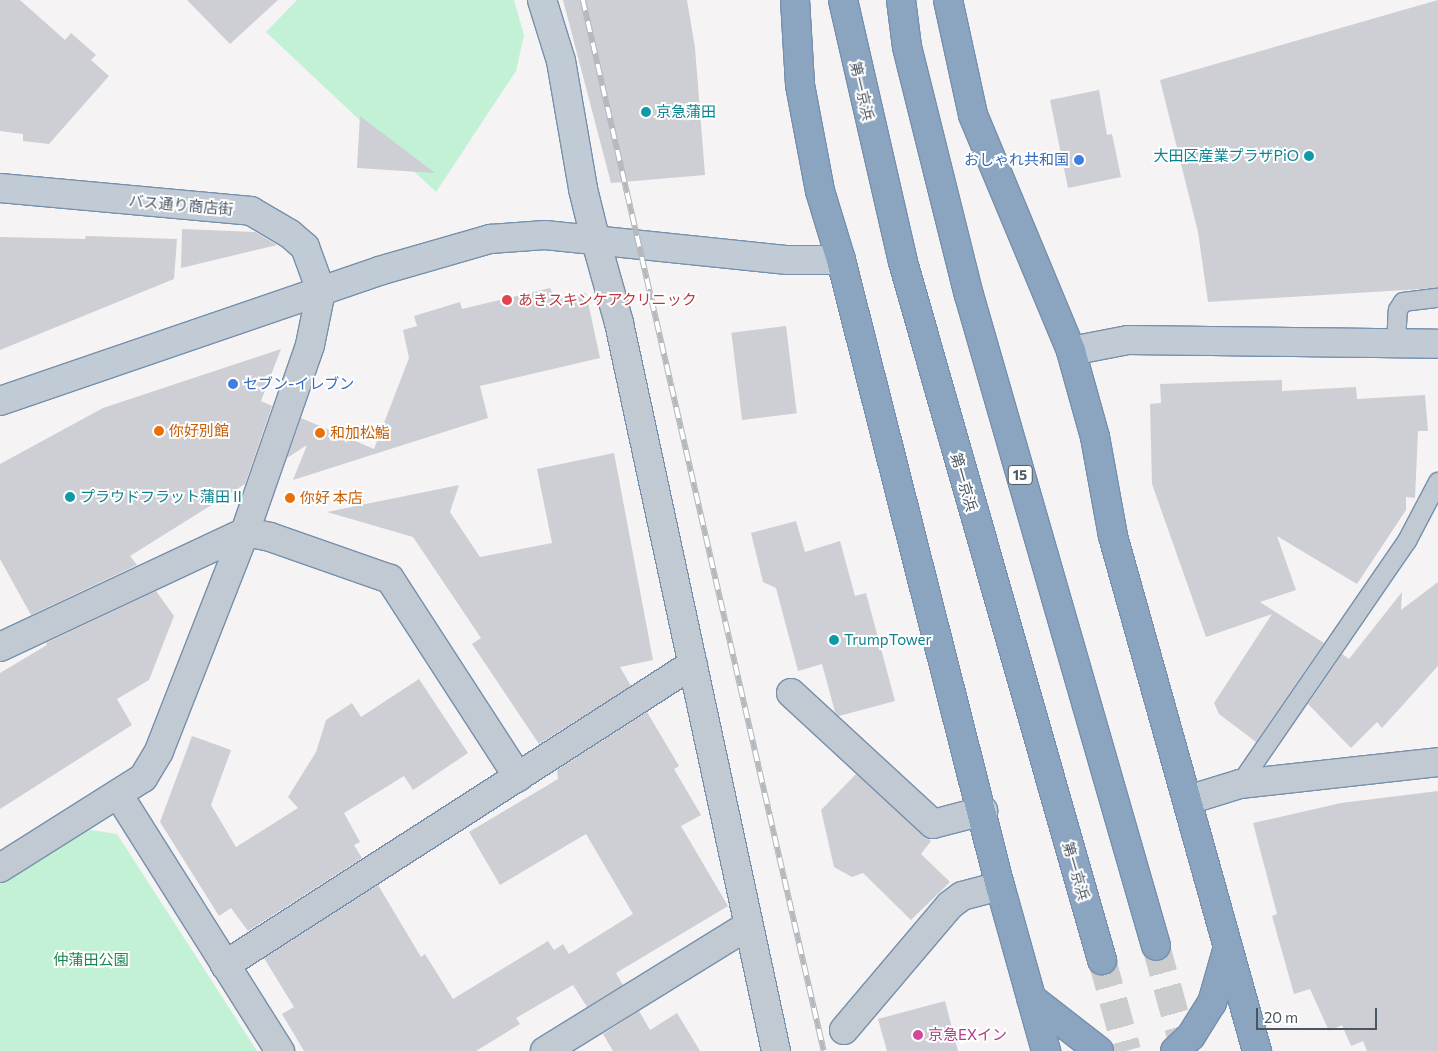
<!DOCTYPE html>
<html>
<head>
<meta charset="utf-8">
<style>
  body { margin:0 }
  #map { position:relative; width:1438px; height:1051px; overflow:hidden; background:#f5f3f3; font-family:Commissioner,"Noto Sans JP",sans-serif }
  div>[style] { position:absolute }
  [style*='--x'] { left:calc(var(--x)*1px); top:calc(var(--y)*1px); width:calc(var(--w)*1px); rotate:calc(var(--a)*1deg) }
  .green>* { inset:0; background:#c3f1d5 }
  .building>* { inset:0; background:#cdcfd5; transform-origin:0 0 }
  .highway-tunnel>* { height:28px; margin-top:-14px; transform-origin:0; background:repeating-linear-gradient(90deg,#caccce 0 28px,transparent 0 42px) }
  .roads { filter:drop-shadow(1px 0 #7690ad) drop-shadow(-1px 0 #7690ad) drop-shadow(0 1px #7690ad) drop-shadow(0 -1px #7690ad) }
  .lane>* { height:18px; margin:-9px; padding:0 9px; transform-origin:9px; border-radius:9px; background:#c1cad2 }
  .street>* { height:28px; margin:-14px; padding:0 14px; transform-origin:14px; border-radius:14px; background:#c1cad2 }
  .secondary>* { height:28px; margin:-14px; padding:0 14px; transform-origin:14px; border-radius:14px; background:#c1cbd6 }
  .highway>* { height:28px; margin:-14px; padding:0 14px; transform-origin:14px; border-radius:14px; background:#8ba5c1 }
  .rail>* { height:5.5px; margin-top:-2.75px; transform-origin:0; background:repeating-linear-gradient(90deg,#fff 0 11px,#b5b8bd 0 22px); box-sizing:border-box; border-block:1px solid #b5b8bd }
  .dots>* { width:14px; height:14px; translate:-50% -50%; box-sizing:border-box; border:2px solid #fff; border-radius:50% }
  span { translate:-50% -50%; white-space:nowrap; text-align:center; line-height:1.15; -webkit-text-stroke:4px #fff; paint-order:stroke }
  .shield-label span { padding:1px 4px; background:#fff; border:1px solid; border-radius:4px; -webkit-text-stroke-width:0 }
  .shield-label { font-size:14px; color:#4a5661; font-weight:700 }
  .street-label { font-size:15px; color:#4a5661 }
  .culture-label { font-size:15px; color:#0d838f }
  .left { translate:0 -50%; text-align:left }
  .right { translate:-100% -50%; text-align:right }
  .shop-label { font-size:15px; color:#366cbe }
  .health-label { font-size:15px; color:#be3a42 }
  .food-label { font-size:15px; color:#c56008 }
  .park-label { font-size:15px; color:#17864f }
  .hotel-label { font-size:15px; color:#b23c85 }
  .scale { position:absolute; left:1256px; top:1008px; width:121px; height:22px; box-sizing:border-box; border:2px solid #4a5661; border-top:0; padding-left:6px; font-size:15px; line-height:18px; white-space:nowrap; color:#4a5661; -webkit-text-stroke:4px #fff; paint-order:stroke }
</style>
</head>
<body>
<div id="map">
  <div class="green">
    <div style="clip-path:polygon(297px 0,514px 0,524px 35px,516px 71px,436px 192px,266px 32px)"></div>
    <div style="clip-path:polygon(85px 829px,117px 834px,257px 1051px,0 1051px,0 883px)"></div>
  </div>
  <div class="building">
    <div style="clip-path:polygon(0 0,20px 0,65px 40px,71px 33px,96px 55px,91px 60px,109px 76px,49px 144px,23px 141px,23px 134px,0 131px)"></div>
    <div style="clip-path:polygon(187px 0,278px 0,230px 44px)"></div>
    <div style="clip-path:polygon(563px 0,687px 0,695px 48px,705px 175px,611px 183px)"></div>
    <div style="clip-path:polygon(1438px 0,1438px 288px,1208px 302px,1198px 232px,1160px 80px)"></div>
    <div style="clip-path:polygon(1099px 90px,1107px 135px,1112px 134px,1121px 177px,1068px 188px,1050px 100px)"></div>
    <div style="clip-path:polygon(360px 116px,435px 173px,357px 168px)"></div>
    <div style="clip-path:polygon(182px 229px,255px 232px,277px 245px,181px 268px)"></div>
    <div style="clip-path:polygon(86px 236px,177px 239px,174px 279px,0 350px,0 237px,85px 239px)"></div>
    <div style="clip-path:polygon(550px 288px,555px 300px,586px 293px,600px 358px,480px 386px,488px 418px,293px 480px,307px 445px,287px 458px,301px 418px,374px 449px,409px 358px,403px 330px,417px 326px,414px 316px,460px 302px,462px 309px)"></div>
    <div style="left:786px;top:326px;width:88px;height:55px;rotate:83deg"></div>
    <div style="clip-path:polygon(281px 349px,261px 401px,272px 406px,245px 484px,130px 556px,137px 565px,31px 615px,0 559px,0 464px,103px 408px)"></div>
    <div style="clip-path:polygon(1282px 380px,1282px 391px,1356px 387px,1357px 399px,1425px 395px,1428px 431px,1418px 431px,1415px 498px,1406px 497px,1406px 510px,1357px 584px,1277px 536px,1296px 590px,1260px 602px,1324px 643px,1256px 742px,1219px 714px,1214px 703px,1272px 614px,1206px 637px,1152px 484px,1150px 404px,1161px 403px,1160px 384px)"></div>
    <div style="clip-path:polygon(614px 453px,653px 660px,620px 667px,631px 686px,539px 744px,472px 644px,481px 638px,413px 537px,327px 512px,459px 485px,450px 512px,480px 557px,552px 543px,537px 469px)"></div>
    <div style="clip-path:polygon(796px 521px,805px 552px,840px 541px,855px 596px,866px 593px,895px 701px,839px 716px,835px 712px,822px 664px,798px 671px,776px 588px,763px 582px,751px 533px)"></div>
    <div style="clip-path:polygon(1438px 582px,1438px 666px,1382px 728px,1377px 722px,1351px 748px,1308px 704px,1342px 654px,1349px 659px,1402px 592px,1401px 610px)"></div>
    <div style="clip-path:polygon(156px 591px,174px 616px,149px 680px,117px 699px,132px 725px,0 809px,0 673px,47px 645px,46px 643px)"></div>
    <div style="clip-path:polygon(419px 679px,468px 753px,413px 790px,404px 776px,344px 813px,360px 842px,354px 845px,362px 858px,248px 931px,231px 908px,219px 916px,160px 822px,192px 736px,231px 750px,211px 805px,236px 847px,298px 808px,288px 797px,316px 752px,326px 720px,352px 703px,361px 717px)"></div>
    <div style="clip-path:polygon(647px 712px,679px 766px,674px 769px,701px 815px,681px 826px,728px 906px,616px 973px,623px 985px,587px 1007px,573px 985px,516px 1018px,520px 1024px,476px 1051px,304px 1051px,282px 1014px,294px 1007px,264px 958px,378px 885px,421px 957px,425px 954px,453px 999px,548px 941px,554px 950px,563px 944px,569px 954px,633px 914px,586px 834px,500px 885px,469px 832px,558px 779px,557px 770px)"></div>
    <div style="clip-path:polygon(856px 774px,931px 841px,921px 854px,950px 882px,911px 920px,863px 873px,852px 877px,834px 867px,821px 810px)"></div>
    <div style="clip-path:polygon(1438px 791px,1438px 1051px,1367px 1051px,1363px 1041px,1351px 1046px,1342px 1025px,1329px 1031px,1310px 989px,1294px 994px,1272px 916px,1277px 914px,1253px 823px,1341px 803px)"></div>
    <div style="clip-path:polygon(945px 1001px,958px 1051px,887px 1051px,878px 1019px)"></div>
    <div style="clip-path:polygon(639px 1011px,650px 1030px,677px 1013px,700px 1051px,613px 1051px,603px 1034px)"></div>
  </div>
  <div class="highway-tunnel">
    <div style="--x:1156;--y:946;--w:109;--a:74.6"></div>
    <div style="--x:1102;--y:960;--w:94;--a:74.6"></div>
  </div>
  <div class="roads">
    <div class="lane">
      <div style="--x:1396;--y:344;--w:34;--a:-87"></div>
      <div style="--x:1398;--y:310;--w:9;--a:-58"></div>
      <div style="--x:1403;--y:302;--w:35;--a:-7"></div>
      <div style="--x:1240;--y:784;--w:295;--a:-55.5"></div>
      <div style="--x:1407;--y:541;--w:67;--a:-62.3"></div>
    </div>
    <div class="street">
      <div style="--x:595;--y:238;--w:88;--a:74.2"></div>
      <div style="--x:619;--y:323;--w:745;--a:77.83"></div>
      <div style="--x:0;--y:647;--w:271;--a:-25.1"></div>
      <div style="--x:245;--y:532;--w:25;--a:11"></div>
      <div style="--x:270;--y:537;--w:127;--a:19.3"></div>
      <div style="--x:390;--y:579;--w:236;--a:57.1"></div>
      <div style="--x:791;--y:693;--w:193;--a:42.7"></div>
      <div style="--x:933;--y:824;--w:52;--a:-14.6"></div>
      <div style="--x:118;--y:794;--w:304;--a:57.8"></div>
      <div style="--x:1188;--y:800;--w:54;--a:-17.1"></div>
      <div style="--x:1240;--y:784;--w:199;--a:-6.3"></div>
      <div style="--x:0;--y:868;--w:169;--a:-32.2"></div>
      <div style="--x:143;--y:778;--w:31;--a:-59"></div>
      <div style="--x:159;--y:751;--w:235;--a:-68.6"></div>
      <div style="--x:245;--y:532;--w:198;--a:-70.8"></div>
      <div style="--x:310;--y:345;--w:55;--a:-78.5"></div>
      <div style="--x:225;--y:965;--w:556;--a:-32.75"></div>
      <div style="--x:844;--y:1030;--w:164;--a:-49.7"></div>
      <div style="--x:950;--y:905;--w:15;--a:-37"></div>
      <div style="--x:962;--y:896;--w:39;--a:-15"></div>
      <div style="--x:545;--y:1051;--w:236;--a:-31.7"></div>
    </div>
    <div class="secondary">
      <div style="--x:542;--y:0;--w:64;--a:72.7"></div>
      <div style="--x:561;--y:61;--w:130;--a:80.2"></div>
      <div style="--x:583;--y:189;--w:50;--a:76.2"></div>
      <div style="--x:0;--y:188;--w:252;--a:5.2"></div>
      <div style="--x:251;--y:211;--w:45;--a:30.5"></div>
      <div style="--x:290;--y:234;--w:20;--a:41"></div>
      <div style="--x:305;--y:247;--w:47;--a:70"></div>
      <div style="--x:1071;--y:351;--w:58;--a:-10.9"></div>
      <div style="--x:1128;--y:340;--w:310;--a:0.7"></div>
      <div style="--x:0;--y:401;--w:401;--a:-18.9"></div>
      <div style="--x:379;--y:271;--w:116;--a:-16.1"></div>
      <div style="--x:490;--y:239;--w:55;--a:-4.2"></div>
      <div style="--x:545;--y:235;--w:244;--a:5.9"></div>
      <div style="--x:788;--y:260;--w:53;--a:0"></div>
    </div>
    <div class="highway">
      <div style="--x:795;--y:0;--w:85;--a:86.6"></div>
      <div style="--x:800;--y:85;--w:108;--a:79.3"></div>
      <div style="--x:820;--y:191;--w:72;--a:73.1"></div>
      <div style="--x:841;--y:260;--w:646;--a:75.75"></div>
      <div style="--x:1000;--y:886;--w:171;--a:74.4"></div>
      <div style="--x:843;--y:0;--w:269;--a:77.1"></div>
      <div style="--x:903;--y:262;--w:726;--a:74.09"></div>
      <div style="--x:901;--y:0;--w:47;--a:82.7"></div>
      <div style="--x:907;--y:47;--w:256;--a:76"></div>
      <div style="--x:969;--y:295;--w:677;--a:73.97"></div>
      <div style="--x:948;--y:0;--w:118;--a:77.7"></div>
      <div style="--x:973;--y:115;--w:256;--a:67.4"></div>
      <div style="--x:1071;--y:351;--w:89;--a:74.4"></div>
      <div style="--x:1095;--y:437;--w:101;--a:79.7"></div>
      <div style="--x:1113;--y:536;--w:535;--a:74.38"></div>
      <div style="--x:1031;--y:998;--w:86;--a:37.9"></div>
      <div style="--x:1175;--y:1051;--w:22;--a:-43"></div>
      <div style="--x:1191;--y:1036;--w:39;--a:-58"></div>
      <div style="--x:1212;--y:1003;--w:58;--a:-74.1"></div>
    </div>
  </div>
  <div class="rail">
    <div style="--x:583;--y:0;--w:1078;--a:77.09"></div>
  </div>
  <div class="dots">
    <div style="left:646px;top:112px;background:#0f9aa8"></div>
    <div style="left:1309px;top:156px;background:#0f9aa8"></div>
    <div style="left:1079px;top:160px;background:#3f7fe0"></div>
    <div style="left:507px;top:300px;background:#e0444e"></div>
    <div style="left:233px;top:384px;background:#3f7fe0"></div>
    <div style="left:159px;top:431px;background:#e8710a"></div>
    <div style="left:320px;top:433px;background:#e8710a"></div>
    <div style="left:70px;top:497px;background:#0f9aa8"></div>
    <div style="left:290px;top:498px;background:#e8710a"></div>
    <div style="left:834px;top:640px;background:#0f9aa8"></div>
    <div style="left:918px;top:1035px;background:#d1479c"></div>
  </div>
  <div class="shield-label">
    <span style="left:1020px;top:475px">15</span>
  </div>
  <div class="street-label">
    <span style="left:862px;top:91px;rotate:77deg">第一京浜</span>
    <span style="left:181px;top:205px;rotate:5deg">バス通り商店街</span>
    <span style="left:964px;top:482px;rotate:74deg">第一京浜</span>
    <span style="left:1076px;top:871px;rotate:74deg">第一京浜</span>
  </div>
  <div class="culture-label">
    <span class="left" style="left:656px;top:112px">京急蒲田</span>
    <span class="right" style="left:1299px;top:156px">大田区産業プラザPiO</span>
    <span class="left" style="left:80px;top:497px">プラウドフラット蒲田Ⅱ</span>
    <span class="left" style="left:844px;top:640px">TrumpTower</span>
  </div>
  <div class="shop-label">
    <span class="right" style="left:1069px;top:160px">おしゃれ共和国</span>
    <span class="left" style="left:243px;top:384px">セブン-イレブン</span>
  </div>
  <div class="health-label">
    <span class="left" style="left:518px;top:300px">あきスキンケアクリニック</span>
  </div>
  <div class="food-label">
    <span class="left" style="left:169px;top:431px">你好別館</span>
    <span class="left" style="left:330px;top:433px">和加松鮨</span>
    <span class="left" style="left:300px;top:498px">你好 本店</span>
  </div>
  <div class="park-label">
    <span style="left:91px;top:960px">仲蒲田公園</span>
  </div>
  <div class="hotel-label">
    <span class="left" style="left:928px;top:1035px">京急EXイン</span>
  </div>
  <div class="scale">20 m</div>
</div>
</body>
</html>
